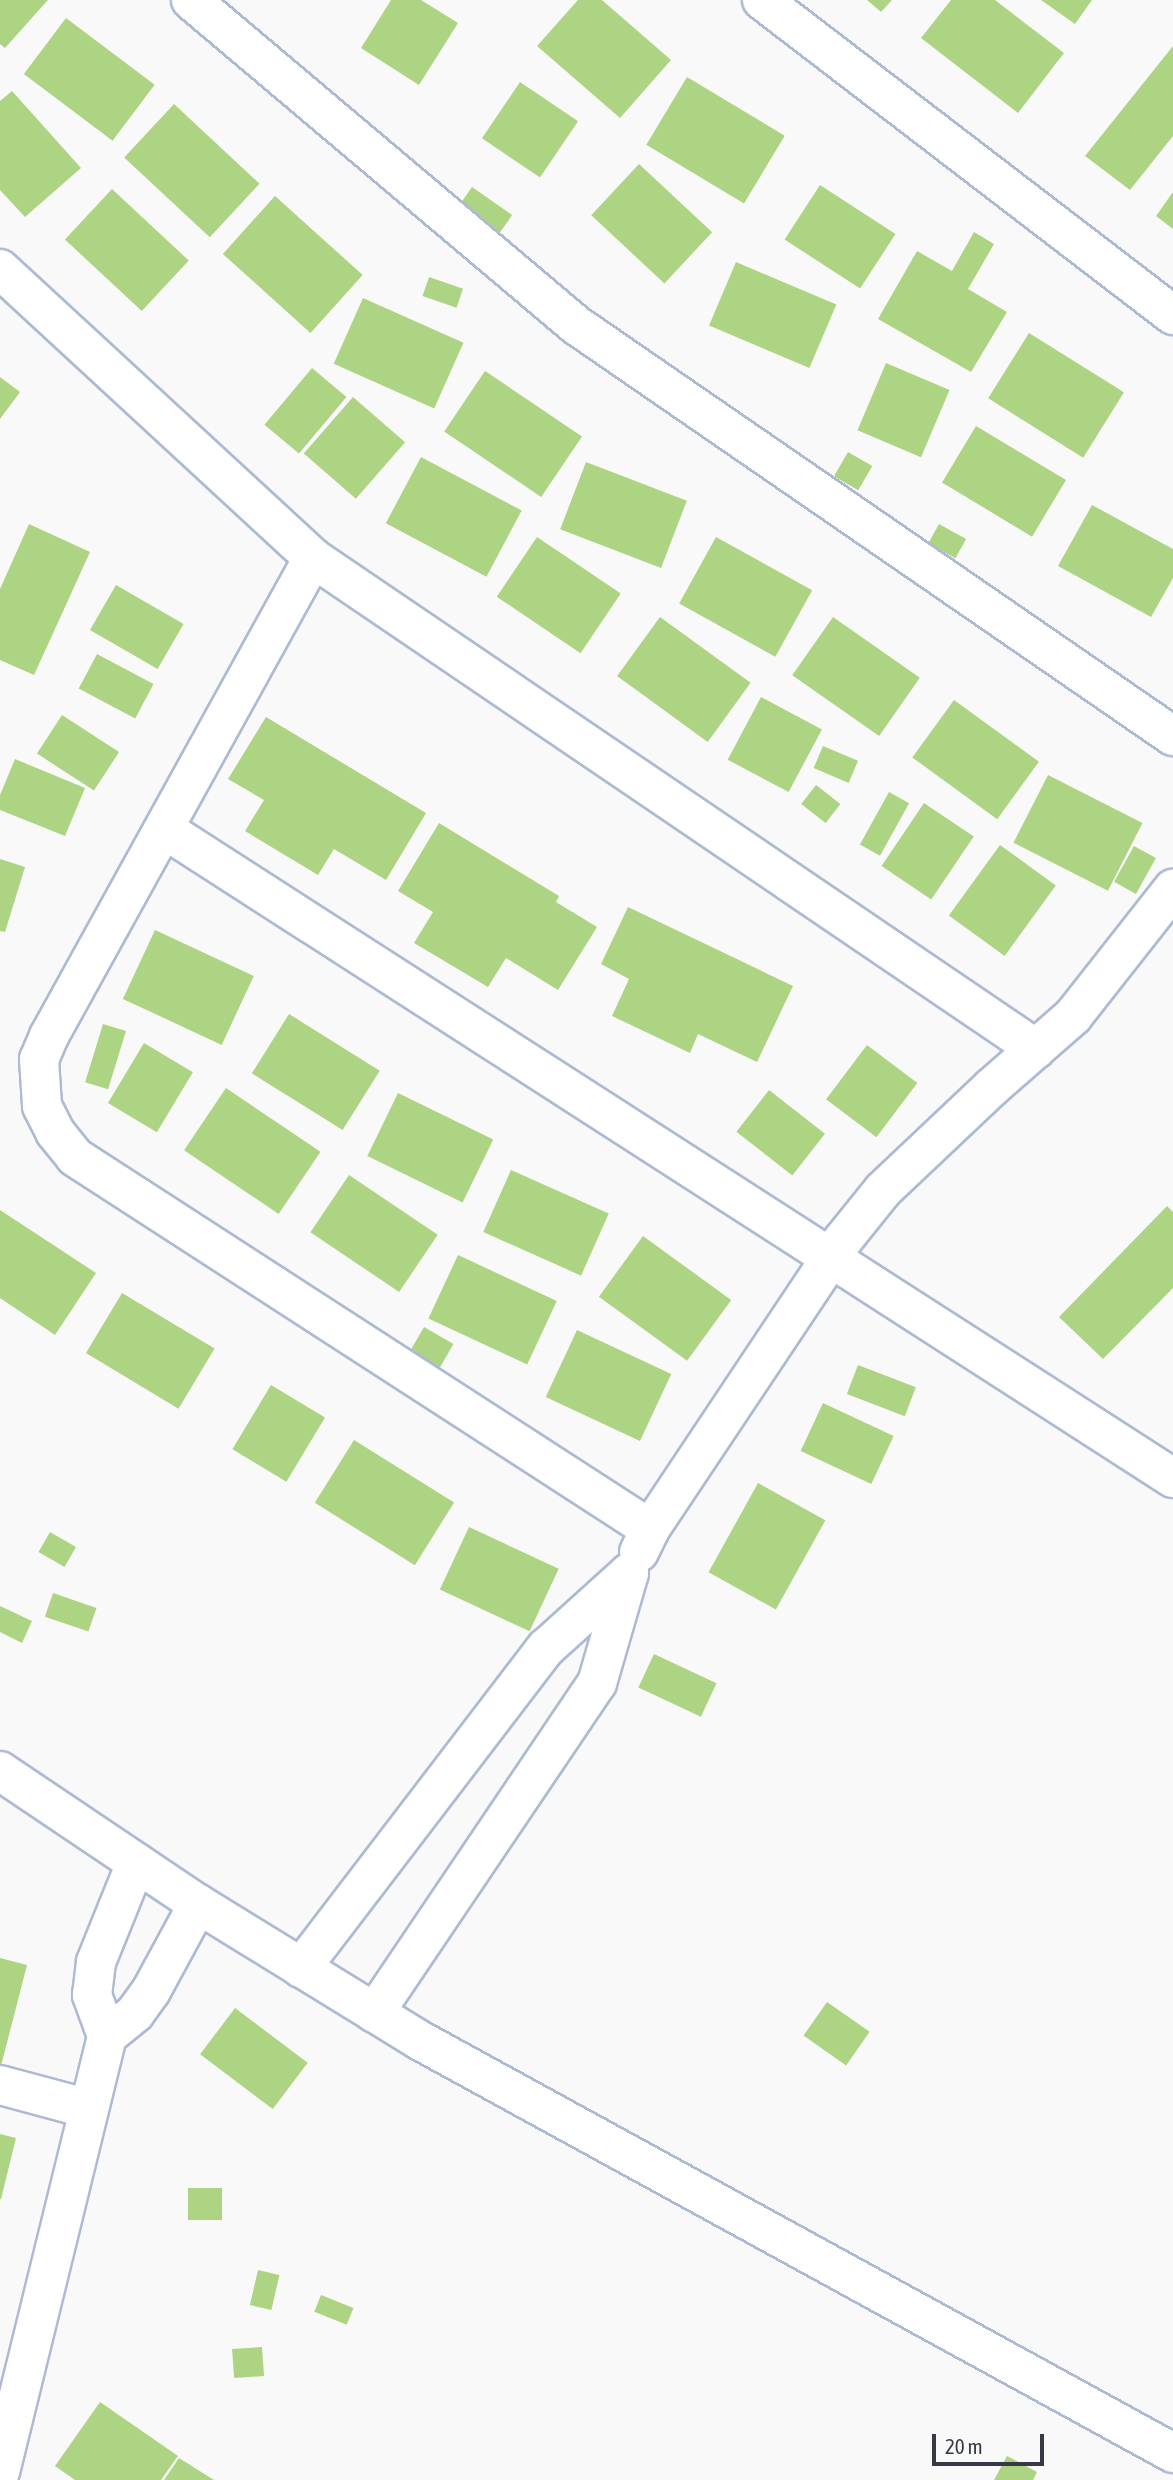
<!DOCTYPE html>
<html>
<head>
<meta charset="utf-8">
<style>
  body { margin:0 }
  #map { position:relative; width:1173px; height:2480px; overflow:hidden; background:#f9f9f9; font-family:"Asap Condensed",sans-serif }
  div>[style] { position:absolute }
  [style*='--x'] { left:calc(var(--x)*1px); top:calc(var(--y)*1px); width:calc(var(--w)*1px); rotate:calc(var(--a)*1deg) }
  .building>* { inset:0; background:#add482; transform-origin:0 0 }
  .roads { filter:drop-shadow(2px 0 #acbad4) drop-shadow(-2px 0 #acbad4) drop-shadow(0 2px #acbad4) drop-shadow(0 -2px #acbad4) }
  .minor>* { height:38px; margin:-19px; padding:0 19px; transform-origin:19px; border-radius:19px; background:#fff }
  span { translate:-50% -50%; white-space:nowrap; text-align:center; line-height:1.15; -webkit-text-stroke:5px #f9f9f9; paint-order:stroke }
  .scale { position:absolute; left:932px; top:2434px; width:112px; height:32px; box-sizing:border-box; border:4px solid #353a45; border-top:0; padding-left:9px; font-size:21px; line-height:24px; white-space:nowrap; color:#353a45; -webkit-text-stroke:5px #f9f9f9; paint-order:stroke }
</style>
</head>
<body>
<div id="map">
  <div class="building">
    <div style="clip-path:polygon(0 0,48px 0,5px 48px,0 44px)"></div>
    <div style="clip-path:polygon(391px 0,421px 0,458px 23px,419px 85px,361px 48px)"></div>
    <div style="clip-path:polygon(578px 0,602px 0,671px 60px,620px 118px,537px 46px)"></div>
    <div style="clip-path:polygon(867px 0,892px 0,881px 12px)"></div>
    <div style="clip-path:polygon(951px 0,995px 0,1064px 53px,1018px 113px,921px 38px)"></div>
    <div style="clip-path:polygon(1041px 0,1092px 0,1075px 24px)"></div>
    <div style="left:66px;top:18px;width:111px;height:70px;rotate:37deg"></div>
    <div style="clip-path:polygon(1173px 46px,1173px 136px,1130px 190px,1085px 156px)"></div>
    <div style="left:687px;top:77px;width:114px;height:79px;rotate:31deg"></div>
    <div style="left:520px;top:82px;width:70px;height:68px;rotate:34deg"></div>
    <div style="clip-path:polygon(12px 91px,81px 168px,25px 217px,0 190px,0 101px)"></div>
    <div style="left:174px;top:104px;width:117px;height:73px;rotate:43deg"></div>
    <div style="left:639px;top:164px;width:100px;height:70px;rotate:43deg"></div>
    <div style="left:820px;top:185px;width:90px;height:65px;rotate:33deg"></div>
    <div style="left:472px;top:187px;width:49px;height:25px;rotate:35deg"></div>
    <div style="left:112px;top:189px;width:105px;height:69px;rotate:43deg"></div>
    <div style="clip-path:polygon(1173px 192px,1173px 229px,1156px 216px)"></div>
    <div style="left:275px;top:196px;width:118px;height:78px;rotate:42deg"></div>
    <div style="clip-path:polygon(974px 232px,994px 244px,968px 289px,1007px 312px,971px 372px,878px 319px,917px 251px,952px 271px)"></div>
    <div style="left:736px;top:262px;width:109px;height:69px;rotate:23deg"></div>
    <div style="left:429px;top:277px;width:36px;height:20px;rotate:19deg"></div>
    <div style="left:363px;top:298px;width:110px;height:72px;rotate:24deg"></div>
    <div style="left:1029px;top:333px;width:112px;height:77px;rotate:32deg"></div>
    <div style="left:886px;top:363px;width:69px;height:73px;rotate:23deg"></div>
    <div style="left:312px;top:368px;width:45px;height:74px;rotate:40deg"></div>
    <div style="left:485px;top:371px;width:117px;height:73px;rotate:34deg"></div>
    <div style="clip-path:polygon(0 377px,20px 392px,0 419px)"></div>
    <div style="left:353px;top:397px;width:69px;height:75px;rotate:41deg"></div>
    <div style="left:976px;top:426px;width:105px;height:66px;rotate:31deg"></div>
    <div style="left:848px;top:452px;width:28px;height:28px;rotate:30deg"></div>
    <div style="left:421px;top:457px;width:114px;height:75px;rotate:28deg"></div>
    <div style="left:586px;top:462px;width:108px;height:72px;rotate:21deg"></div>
    <div style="clip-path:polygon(1092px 505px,1173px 549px,1173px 578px,1151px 617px,1058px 566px)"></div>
    <div style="clip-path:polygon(29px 524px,90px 552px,34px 675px,0 660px,0 589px)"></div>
    <div style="left:939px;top:524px;width:31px;height:22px;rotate:29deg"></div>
    <div style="left:537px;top:537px;width:101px;height:72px;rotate:34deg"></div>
    <div style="left:716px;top:537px;width:110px;height:76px;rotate:29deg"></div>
    <div style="left:116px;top:585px;width:78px;height:52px;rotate:30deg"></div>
    <div style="left:660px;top:617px;width:112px;height:73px;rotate:36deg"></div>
    <div style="left:833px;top:617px;width:106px;height:71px;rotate:35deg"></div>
    <div style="left:97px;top:654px;width:64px;height:39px;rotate:28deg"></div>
    <div style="left:761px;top:697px;width:69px;height:71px;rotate:28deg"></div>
    <div style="left:954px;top:700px;width:105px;height:71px;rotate:36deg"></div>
    <div style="left:62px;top:715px;width:68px;height:46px;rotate:33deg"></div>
    <div style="clip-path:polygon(266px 717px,426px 813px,386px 880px,334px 849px,318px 875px,245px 831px,264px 800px,228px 779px)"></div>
    <div style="left:823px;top:746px;width:38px;height:24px;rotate:23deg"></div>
    <div style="clip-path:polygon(15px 759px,85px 788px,65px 836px,0 810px,0 795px)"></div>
    <div style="left:1048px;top:775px;width:106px;height:76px;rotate:27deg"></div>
    <div style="left:816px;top:785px;width:31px;height:24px;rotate:38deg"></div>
    <div style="left:889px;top:792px;width:23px;height:60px;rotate:29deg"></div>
    <div style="left:924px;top:803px;width:60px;height:76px;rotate:34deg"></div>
    <div style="clip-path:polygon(439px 823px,559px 896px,556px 902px,597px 927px,558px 990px,506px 958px,488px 987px,414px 943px,433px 912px,398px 891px)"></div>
    <div style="left:1000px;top:845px;width:69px;height:87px;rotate:36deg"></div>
    <div style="left:1134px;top:846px;width:25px;height:41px;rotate:29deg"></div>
    <div style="clip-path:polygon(0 859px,25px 867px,5px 932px,0 931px)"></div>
    <div style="clip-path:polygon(628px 907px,793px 986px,757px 1062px,698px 1034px,690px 1053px,612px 1016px,629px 979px,601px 964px)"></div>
    <div style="left:155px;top:930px;width:109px;height:76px;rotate:25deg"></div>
    <div style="left:289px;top:1014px;width:107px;height:70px;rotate:32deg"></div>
    <div style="left:103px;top:1024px;width:24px;height:61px;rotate:17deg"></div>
    <div style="left:144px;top:1043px;width:57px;height:70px;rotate:31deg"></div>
    <div style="left:867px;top:1045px;width:63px;height:68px;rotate:37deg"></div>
    <div style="left:226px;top:1088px;width:114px;height:75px;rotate:34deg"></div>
    <div style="left:769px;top:1090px;width:71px;height:53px;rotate:38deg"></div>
    <div style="left:398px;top:1093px;width:106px;height:70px;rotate:26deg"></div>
    <div style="left:511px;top:1170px;width:107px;height:68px;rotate:24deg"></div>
    <div style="left:349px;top:1175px;width:107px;height:69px;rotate:34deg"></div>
    <div style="clip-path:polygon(1167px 1206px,1173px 1212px,1173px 1288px,1103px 1359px,1059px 1317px)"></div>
    <div style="clip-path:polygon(0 1210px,96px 1273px,55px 1335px,0 1298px)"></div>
    <div style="left:643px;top:1236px;width:109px;height:75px;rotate:36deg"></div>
    <div style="left:458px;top:1255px;width:109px;height:70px;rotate:25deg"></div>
    <div style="left:122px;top:1293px;width:108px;height:70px;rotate:31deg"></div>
    <div style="left:424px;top:1327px;width:34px;height:30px;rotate:30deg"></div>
    <div style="left:577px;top:1330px;width:104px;height:74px;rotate:25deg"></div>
    <div style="left:858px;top:1365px;width:62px;height:31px;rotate:21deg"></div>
    <div style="left:271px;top:1385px;width:63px;height:75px;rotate:31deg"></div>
    <div style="left:823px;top:1403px;width:78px;height:53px;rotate:25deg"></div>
    <div style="left:354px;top:1440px;width:118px;height:74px;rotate:32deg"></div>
    <div style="left:758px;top:1483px;width:77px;height:102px;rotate:29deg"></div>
    <div style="left:469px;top:1527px;width:99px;height:69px;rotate:25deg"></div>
    <div style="left:50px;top:1532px;width:30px;height:23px;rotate:30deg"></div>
    <div style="left:53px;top:1593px;width:46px;height:25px;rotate:19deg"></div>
    <div style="clip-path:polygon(0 1606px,32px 1621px,22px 1643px,0 1632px)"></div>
    <div style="left:654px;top:1654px;width:69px;height:37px;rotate:25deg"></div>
    <div style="clip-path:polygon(0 1958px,27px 1965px,1px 2066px,0 2066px)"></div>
    <div style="left:827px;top:2002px;width:52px;height:41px;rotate:35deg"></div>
    <div style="left:235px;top:2008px;width:91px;height:58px;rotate:37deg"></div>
    <div style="clip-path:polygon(0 2134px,16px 2138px,1px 2199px,0 2199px)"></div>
    <div style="left:188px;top:2188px;width:34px;height:32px"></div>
    <div style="left:258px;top:2270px;width:22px;height:36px;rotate:13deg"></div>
    <div style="left:321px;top:2295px;width:35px;height:18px;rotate:22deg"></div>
    <div style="left:262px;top:2347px;width:29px;height:30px;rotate:86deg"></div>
    <div style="clip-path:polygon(100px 2402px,178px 2456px,161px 2480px,75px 2480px,55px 2466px)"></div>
    <div style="clip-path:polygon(1007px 2456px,1037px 2472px,1033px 2480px,994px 2480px)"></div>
    <div style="clip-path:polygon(179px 2458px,214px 2480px,164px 2480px)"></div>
  </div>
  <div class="roads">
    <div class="minor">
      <div style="--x:191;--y:0;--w:504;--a:40.17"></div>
      <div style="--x:576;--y:325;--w:725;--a:34.55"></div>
      <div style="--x:762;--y:0;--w:518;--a:37.47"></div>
      <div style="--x:0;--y:269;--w:426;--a:42.7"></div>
      <div style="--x:313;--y:558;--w:874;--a:34.18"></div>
      <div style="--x:313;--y:558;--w:546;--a:118.91"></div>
      <div style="--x:49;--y:1036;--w:25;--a:113"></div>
      <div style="--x:39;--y:1059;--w:47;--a:86.3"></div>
      <div style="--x:42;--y:1106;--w:29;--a:63"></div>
      <div style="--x:55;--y:1132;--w:32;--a:51"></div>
      <div style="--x:75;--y:1157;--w:685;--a:32.9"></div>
      <div style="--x:164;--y:829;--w:1200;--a:32.75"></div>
      <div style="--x:639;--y:1552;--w:25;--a:-64"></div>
      <div style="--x:650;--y:1529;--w:346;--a:-56.3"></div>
      <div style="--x:842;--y:1241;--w:65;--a:-51.2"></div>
      <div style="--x:883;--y:1190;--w:150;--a:-43.4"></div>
      <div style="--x:992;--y:1087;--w:108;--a:-41.2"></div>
      <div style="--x:1073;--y:1016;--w:162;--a:-51.8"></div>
      <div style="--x:0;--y:1771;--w:239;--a:33.9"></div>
      <div style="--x:198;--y:1904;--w:259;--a:31.6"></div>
      <div style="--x:419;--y:2040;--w:860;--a:28.71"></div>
      <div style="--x:301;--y:1968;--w:403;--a:-52.6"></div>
      <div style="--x:546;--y:1648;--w:112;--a:-42.1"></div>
      <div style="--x:629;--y:1573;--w:115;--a:106.2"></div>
      <div style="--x:597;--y:1683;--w:398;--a:124"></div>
      <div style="--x:107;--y:2036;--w:36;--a:-39"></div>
      <div style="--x:135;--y:2013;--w:27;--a:-54"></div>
      <div style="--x:151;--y:1991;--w:99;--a:-61.6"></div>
      <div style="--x:0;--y:2085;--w:92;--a:15.1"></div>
      <div style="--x:0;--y:2472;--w:449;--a:-76.2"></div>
      <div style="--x:107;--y:2036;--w:44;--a:-110.1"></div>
      <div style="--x:92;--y:1995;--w:33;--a:-83"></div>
      <div style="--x:96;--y:1962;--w:107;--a:-68"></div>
    </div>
  </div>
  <div class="scale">20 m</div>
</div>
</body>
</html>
